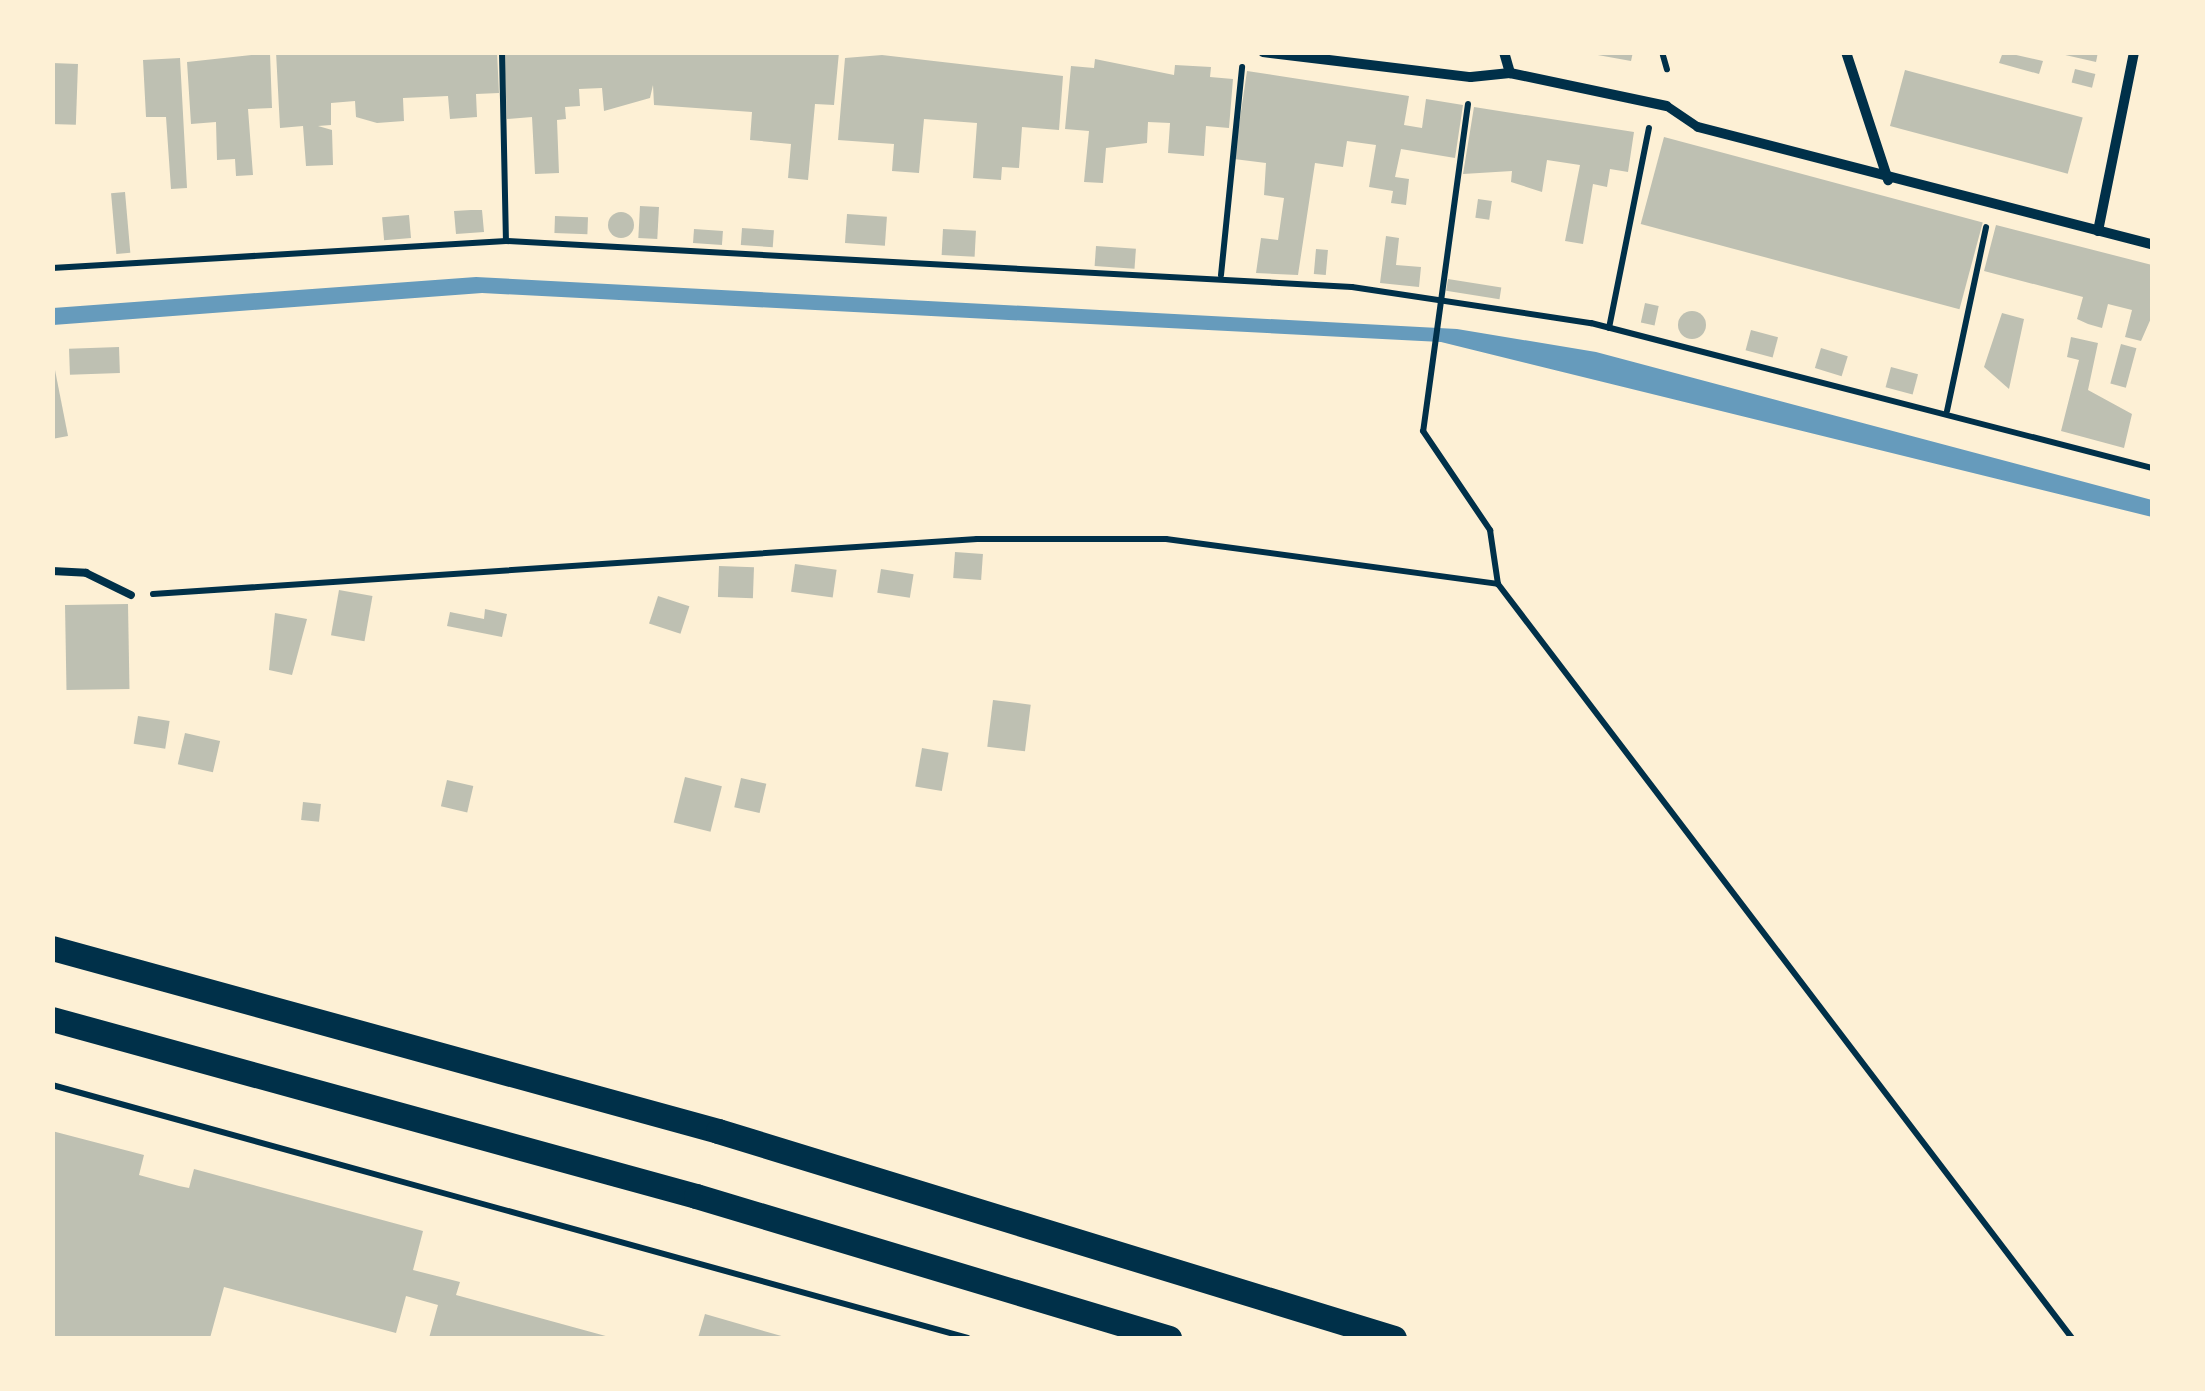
<!DOCTYPE html>
<html>
<head>
<meta charset="utf-8">
<style>
  body { margin:0 }
  #map { position:relative; width:2205px; height:1391px; overflow:hidden; background:#fdf0d5; font-family:Arial,sans-serif }
  div>[style] { position:absolute }
  [style*='--x'] { left:calc(var(--x)*1px); top:calc(var(--y)*1px); width:calc(var(--w)*1px); rotate:calc(var(--a)*1deg) }
  .water>* { inset:0; background:#669bbc }
  .building>* { inset:0; background:#bec0b2; transform-origin:0 0 }
  .round { border-radius:50% }
  .path>* { height:6px; margin:-3px; padding:0 3px; transform-origin:3px; border-radius:3px; background:#003049 }
  .service>* { height:8px; margin:-4px; padding:0 4px; transform-origin:4px; border-radius:4px; background:#003049 }
  .pedestrian>* { height:9px; margin:-4.5px; padding:0 4.5px; transform-origin:4.5px; border-radius:4.5px; background:#003049 }
  .minor>* { height:10px; margin:-5px; padding:0 5px; transform-origin:5px; border-radius:5px; background:#003049 }
  .primary>* { height:25px; margin:-12.5px; padding:0 12.5px; transform-origin:12.5px; border-radius:12.5px; background:#003049 }
  span { translate:-50% -50%; white-space:nowrap; text-align:center; line-height:1.15; -webkit-text-stroke:10px #fdf0d5; paint-order:stroke }
  .frame { position:absolute; inset:0; border:55px solid #fdf0d5; pointer-events:none }
</style>
</head>
<body>
<div id="map">
  <div class="water">
    <div style="clip-path:polygon(476px 277px,1457px 329px,1596px 352px,2152px 500px,2152px 517px,1441px 342px,482px 293px,53px 325px,53px 308px)"></div>
  </div>
  <div class="building">
    <div style="clip-path:polygon(276px 52px,497px 52px,499px 93px,476px 94px,477px 117px,450px 119px,448px 96px,403px 98px,404px 121px,377px 123px,356px 117px,355px 101px,331px 103px,331px 125px,318px 126px,332px 130px,333px 165px,306px 166px,303px 126px,280px 128px)"></div>
    <div style="clip-path:polygon(504px 52px,839px 52px,834px 105px,815px 104px,808px 180px,788px 178px,791px 144px,750px 140px,752px 112px,654px 105px,653px 85px,650px 98px,604px 111px,602px 88px,579px 89px,580px 106px,565px 107px,566px 119px,557px 120px,559px 173px,535px 174px,532px 117px,507px 119px)"></div>
    <div style="clip-path:polygon(1581px 52px,1633px 52px,1631px 61px)"></div>
    <div style="clip-path:polygon(2003px 52px,2043px 61px,2039px 74px,1999px 63px)"></div>
    <div style="clip-path:polygon(2052px 52px,2098px 52px,2096px 62px)"></div>
    <div style="clip-path:polygon(270px 53px,272px 108px,248px 109px,253px 175px,236px 176px,235px 159px,217px 160px,216px 122px,191px 124px,187px 62px)"></div>
    <div style="clip-path:polygon(882px 55px,1063px 76px,1059px 130px,1022px 127px,1019px 168px,1002px 167px,1001px 180px,973px 178px,977px 123px,924px 119px,919px 173px,892px 171px,894px 144px,838px 140px,845px 58px)"></div>
    <div style="clip-path:polygon(180px 58px,187px 188px,171px 189px,166px 117px,146px 117px,143px 60px)"></div>
    <div style="clip-path:polygon(1095px 59px,1174px 75px,1175px 65px,1211px 67px,1210px 77px,1233px 79px,1229px 128px,1206px 126px,1204px 156px,1168px 153px,1170px 123px,1148px 122px,1147px 143px,1106px 148px,1103px 183px,1084px 182px,1089px 131px,1065px 129px,1071px 66px,1094px 68px)"></div>
    <div style="left:52px;top:63px;width:26px;height:61px;rotate:2deg"></div>
    <div style="left:2075px;top:69px;width:21px;height:14px;rotate:14deg"></div>
    <div style="left:1905px;top:70px;width:184px;height:58px;rotate:15deg"></div>
    <div style="clip-path:polygon(1247px 71px,1409px 96px,1404px 125px,1422px 128px,1426px 99px,1463px 105px,1455px 158px,1401px 149px,1395px 177px,1409px 179px,1406px 205px,1391px 203px,1393px 191px,1369px 187px,1376px 145px,1347px 141px,1343px 167px,1315px 163px,1298px 275px,1256px 273px,1261px 238px,1278px 240px,1284px 198px,1264px 195px,1266px 163px,1234px 159px)"></div>
    <div style="clip-path:polygon(1474px 107px,1634px 132px,1628px 172px,1610px 169px,1607px 187px,1593px 184px,1583px 244px,1565px 241px,1580px 165px,1547px 160px,1542px 192px,1511px 182px,1512px 171px,1463px 174px)"></div>
    <div style="left:1664px;top:137px;width:330px;height:90px;rotate:15deg"></div>
    <div style="left:125px;top:192px;width:61px;height:14px;rotate:85deg"></div>
    <div style="left:1478px;top:199px;width:14px;height:19px;rotate:8deg"></div>
    <div style="left:640px;top:206px;width:19px;height:32px;rotate:3deg"></div>
    <div style="clip-path:polygon(471px 210px,482px 210px,484px 232px,456px 234px,454px 211px)"></div>
    <div class="round" style="left:608px;top:212px;width:26px;height:26px"></div>
    <div style="left:847px;top:214px;width:40px;height:29px;rotate:4deg"></div>
    <div style="left:409px;top:215px;width:23px;height:27px;rotate:85deg"></div>
    <div style="left:555px;top:216px;width:33px;height:17px;rotate:2deg"></div>
    <div style="clip-path:polygon(1996px 225px,2152px 265px,2152px 316px,2141px 341px,2125px 337px,2132px 310px,2108px 304px,2102px 328px,2088px 324px,2077px 319px,2083px 297px,1984px 271px)"></div>
    <div style="left:742px;top:228px;width:32px;height:17px;rotate:4deg"></div>
    <div style="left:694px;top:229px;width:29px;height:14px;rotate:4deg"></div>
    <div style="left:943px;top:229px;width:33px;height:26px;rotate:3deg"></div>
    <div style="clip-path:polygon(1386px 236px,1399px 238px,1396px 265px,1421px 267px,1419px 287px,1380px 283px)"></div>
    <div style="left:1096px;top:246px;width:40px;height:20px;rotate:4deg"></div>
    <div style="left:1316px;top:249px;width:12px;height:25px;rotate:5deg"></div>
    <div style="left:1448px;top:279px;width:54px;height:12px;rotate:9deg"></div>
    <div style="left:1645px;top:303px;width:14px;height:20px;rotate:12deg"></div>
    <div class="round" style="left:1678px;top:311px;width:28px;height:28px"></div>
    <div style="clip-path:polygon(2002px 313px,2024px 319px,2009px 389px,1984px 367px)"></div>
    <div style="left:1751px;top:330px;width:28px;height:21px;rotate:15deg"></div>
    <div style="clip-path:polygon(2071px 337px,2098px 343px,2088px 390px,2132px 414px,2124px 448px,2061px 431px,2079px 360px,2067px 357px)"></div>
    <div style="left:2121px;top:344px;width:16px;height:41px;rotate:15deg"></div>
    <div style="left:119px;top:347px;width:26px;height:50px;rotate:88deg"></div>
    <div style="left:1821px;top:348px;width:28px;height:21px;rotate:17deg"></div>
    <div style="clip-path:polygon(54px 365px,68px 436px,52px 439px,52px 366px)"></div>
    <div style="left:1891px;top:367px;width:28px;height:21px;rotate:15deg"></div>
    <div style="left:955px;top:552px;width:28px;height:26px;rotate:4deg"></div>
    <div style="left:795px;top:564px;width:42px;height:28px;rotate:8deg"></div>
    <div style="left:719px;top:566px;width:35px;height:31px;rotate:2deg"></div>
    <div style="left:881px;top:569px;width:33px;height:24px;rotate:9deg"></div>
    <div style="left:339px;top:590px;width:34px;height:46px;rotate:10deg"></div>
    <div style="left:658px;top:596px;width:33px;height:29px;rotate:18deg"></div>
    <div style="left:128px;top:604px;width:85px;height:63px;rotate:89deg"></div>
    <div style="clip-path:polygon(485px 609px,507px 614px,502px 637px,447px 626px,450px 612px,484px 619px)"></div>
    <div style="clip-path:polygon(275px 613px,307px 619px,292px 675px,269px 670px)"></div>
    <div style="left:993px;top:700px;width:38px;height:47px;rotate:7deg"></div>
    <div style="left:138px;top:716px;width:32px;height:28px;rotate:9deg"></div>
    <div style="left:185px;top:733px;width:36px;height:32px;rotate:13deg"></div>
    <div style="left:922px;top:748px;width:27px;height:39px;rotate:10deg"></div>
    <div style="left:685px;top:777px;width:38px;height:47px;rotate:14deg"></div>
    <div style="left:741px;top:778px;width:26px;height:30px;rotate:13deg"></div>
    <div style="left:447px;top:780px;width:27px;height:27px;rotate:13deg"></div>
    <div style="left:303px;top:802px;width:18px;height:18px;rotate:6deg"></div>
    <div style="clip-path:polygon(52px 1131px,144px 1155px,139px 1175px,179px 1186px,189px 1188px,194px 1169px,423px 1231px,413px 1270px,460px 1282px,456px 1295px,613px 1338px,429px 1338px,438px 1305px,406px 1296px,396px 1333px,224px 1287px,210px 1338px,52px 1338px)"></div>
    <div style="clip-path:polygon(705px 1314px,785px 1337px,785px 1338px,698px 1338px)"></div>
  </div>
  <div class="path">
    <div style="--x:502;--y:52;--w:189;--a:88.8"></div>
    <div style="--x:1662;--y:52;--w:18;--a:74"></div>
    <div style="--x:1468;--y:104;--w:330;--a:97.8"></div>
    <div style="--x:1423;--y:431;--w:120;--a:55.9"></div>
    <div style="--x:1490;--y:530;--w:55;--a:81.6"></div>
    <div style="--x:52;--y:268;--w:455;--a:-3.4"></div>
    <div style="--x:506;--y:241;--w:847;--a:3.11"></div>
    <div style="--x:1352;--y:287;--w:242;--a:8.6"></div>
    <div style="--x:1591;--y:323;--w:579;--a:14.49"></div>
    <div style="--x:1221;--y:275;--w:209;--a:-84.2"></div>
    <div style="--x:1609;--y:328;--w:204;--a:-78.7"></div>
    <div style="--x:1947;--y:411;--w:188;--a:-78"></div>
    <div style="--x:153;--y:594;--w:826;--a:-3.82"></div>
    <div style="--x:977;--y:539;--w:189;--a:0"></div>
    <div style="--x:1166;--y:539;--w:335;--a:7.7"></div>
    <div style="--x:1498;--y:584;--w:948;--a:52.72"></div>
    <div style="--x:52;--y:1085;--w:950;--a:15.44"></div>
  </div>
  <div class="service">
    <div style="--x:52;--y:571;--w:34;--a:3"></div>
    <div style="--x:86;--y:573;--w:50;--a:26.1"></div>
  </div>
  <div class="pedestrian">
    <div style="--x:1667;--y:106;--w:37;--a:34"></div>
  </div>
  <div class="minor">
    <div style="--x:1263;--y:52;--w:209;--a:6.9"></div>
    <div style="--x:1471;--y:77;--w:39;--a:-6"></div>
    <div style="--x:1510;--y:73;--w:160;--a:11.9"></div>
    <div style="--x:1504;--y:52;--w:22;--a:74"></div>
    <div style="--x:1846;--y:52;--w:135;--a:71.8"></div>
    <div style="--x:1698;--y:127;--w:469;--a:14.5"></div>
    <div style="--x:2098;--y:231;--w:183;--a:-78.6"></div>
  </div>
  <div class="primary">
    <div style="--x:52;--y:948;--w:691;--a:15.36"></div>
    <div style="--x:718;--y:1131;--w:707;--a:17.03"></div>
    <div style="--x:52;--y:1019;--w:668;--a:15.37"></div>
    <div style="--x:696;--y:1196;--w:494;--a:16.7"></div>
  </div>
  <div class="frame"></div>
</div>
</body>
</html>
